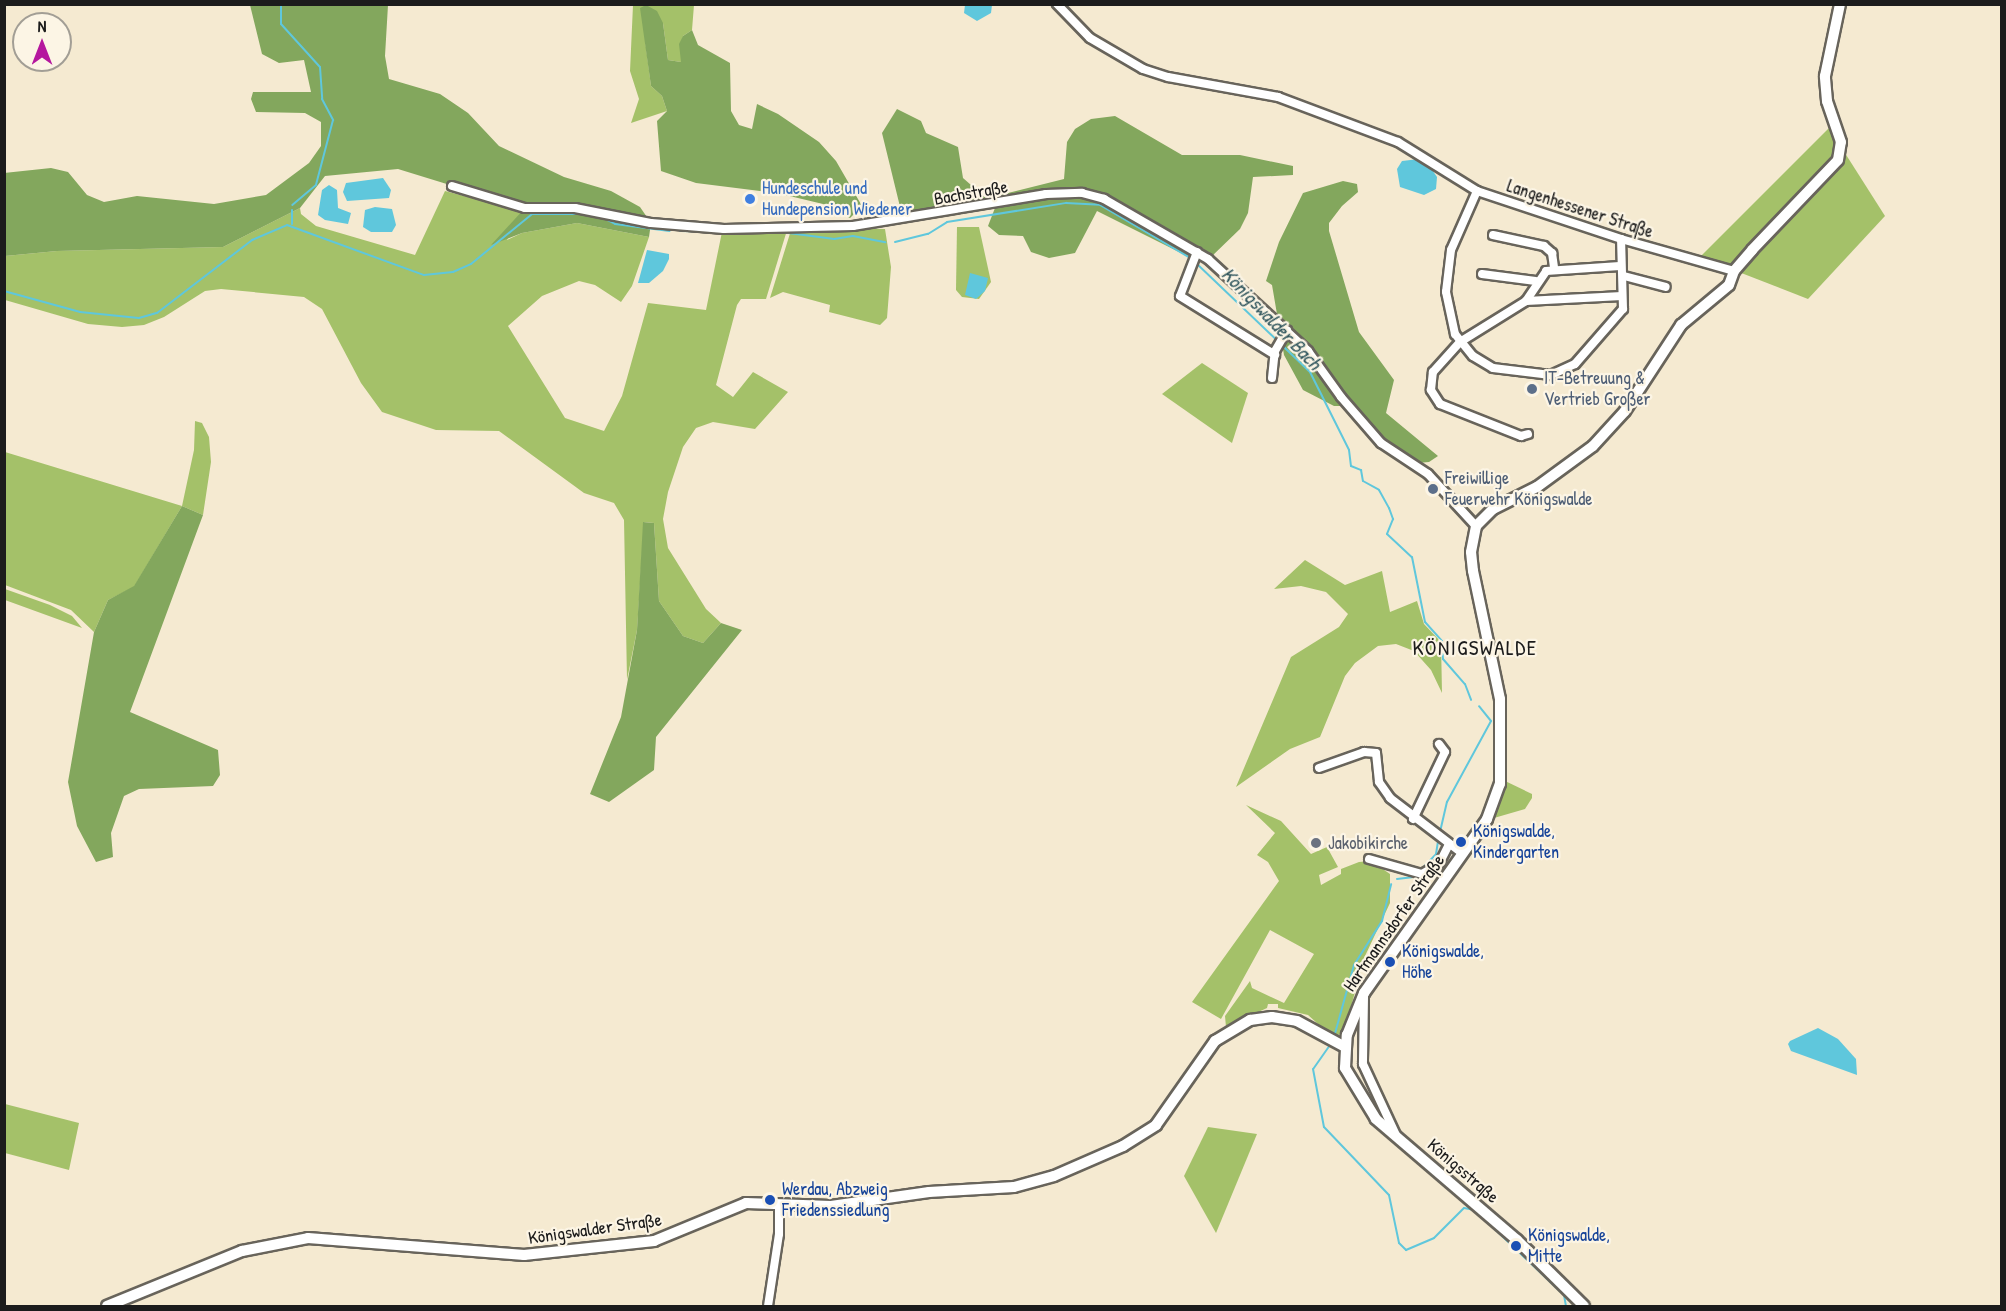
<!DOCTYPE html>
<html>
<head>
<meta charset="utf-8">
<style>
  body { margin:0 }
  #map { position:relative; width:2006px; height:1311px; overflow:hidden; background:#f5ead1; font-family:"Patrick Hand",sans-serif }
  div>[style] { position:absolute }
  [style*='--x'] { left:calc(var(--x)*1px); top:calc(var(--y)*1px); width:calc(var(--w)*1px); rotate:calc(var(--a)*1deg) }
  .green>* { inset:0; background:#a4c169 }
  .forest>* { inset:0; background:#83a75d }
  .water>* { inset:0; background:#5fc7dc }
  .stream>* { height:2px; margin:-1px; padding:0 1px; transform-origin:1px; border-radius:1px; background:#5fc7dc }
  .roads { filter:drop-shadow(2px 0 #68645b) drop-shadow(-2px 0 #68645b) drop-shadow(0 2px #68645b) drop-shadow(0 -2px #68645b) }
  .street>* { height:8px; margin:-4px; padding:0 4px; transform-origin:4px; border-radius:4px; background:#fff }
  .secondary>* { height:10px; margin:-5px; padding:0 5px; transform-origin:5px; border-radius:5px; background:#fff }
  .dots>* { width:16px; height:16px; translate:-50% -50%; box-sizing:border-box; border:3px solid #fcf5e5; border-radius:50% }
  span { translate:-50% -50%; white-space:nowrap; text-align:center; line-height:1.15; -webkit-text-stroke:4.5px #fcf5e5; paint-order:stroke }
  .shop-label { font-size:18px; color:#366cbe }
  .left { translate:0 -50%; text-align:left }
  .street-label { font-size:18px; color:#1c1c1c }
  .service-label { font-size:18px; color:#4e5e75 }
  .transit-label { font-size:18px; color:#164399 }
  .worship-label { font-size:18px; color:#5b616d }
  .water-label { font-size:20px; color:#33585f; font-style:italic }
  .quarter-label { font-size:21px; color:#1c1c1c; letter-spacing:1.5px }
  .frame { position:absolute; inset:0; border:6px solid #1c1c1c; pointer-events:none }
  .north { position:absolute; left:12px; top:12px; width:60px; height:60px; box-sizing:border-box; background:#fcf5e5; border:2px solid #a29e95; border-radius:50%; rotate:0deg; font-size:16px; font-weight:700; line-height:24px; text-align:center; color:#1c1c1c }
  .north::after { content:''; display:block; margin:auto; width:21px; height:27px; background:#b5179e; clip-path:polygon(50% 0,100% 100%,50% 72%,0 100%) }
</style>
</head>
<body>
<div id="map">
  <div class="green">
    <div style="clip-path:polygon(633px 5px,694px 5px,692px 30px,683px 36px,681px 62px,668px 60px,663px 23px,645px 40px,651px 86px,662px 96px,667px 111px,631px 123px,639px 99px,630px 71px)"></div>
    <div style="clip-path:polygon(1829px 128px,1885px 216px,1808px 299px,1700px 257px)"></div>
    <div style="clip-path:polygon(445px 191px,522px 211px,507px 240px,522px 233px,577px 223px,649px 237px,632px 286px,621px 302px,595px 285px,579px 281px,542px 296px,508px 326px,565px 418px,604px 431px,622px 396px,648px 303px,706px 310px,722px 232px,788px 227px,766px 299px,741px 299px,737px 305px,716px 385px,733px 397px,753px 372px,788px 392px,755px 429px,713px 422px,696px 428px,683px 447px,668px 492px,663px 519px,668px 548px,706px 609px,721px 623px,703px 643px,683px 636px,659px 601px,654px 523px,644px 522px,637px 630px,627px 680px,624px 520px,614px 503px,584px 493px,499px 431px,436px 430px,382px 412px,361px 383px,322px 309px,304px 297px,221px 289px,205px 291px,164px 317px,144px 325px,122px 327px,88px 324px,5px 300px,5px 256px,57px 251px,223px 247px,300px 208px,301px 214px,316px 226px,415px 255px)"></div>
    <div style="clip-path:polygon(792px 227px,885px 229px,891px 267px,887px 318px,880px 325px,829px 312px,830px 305px,783px 292px,770px 298px)"></div>
    <div style="clip-path:polygon(957px 227px,979px 227px,991px 282px,979px 299px,962px 297px,956px 290px)"></div>
    <div style="clip-path:polygon(1202px 363px,1248px 393px,1232px 443px,1162px 394px)"></div>
    <div style="clip-path:polygon(195px 421px,202px 423px,209px 437px,211px 462px,203px 515px,182px 506px,134px 587px,108px 600px,94px 632px,71px 610px,5px 585px,5px 452px,182px 506px,194px 450px)"></div>
    <div style="clip-path:polygon(1305px 560px,1345px 585px,1382px 571px,1390px 612px,1417px 601px,1424px 624px,1441px 642px,1442px 693px,1431px 670px,1414px 651px,1396px 644px,1378px 646px,1355px 663px,1345px 676px,1320px 737px,1290px 749px,1236px 787px,1291px 657px,1339px 627px,1348px 614px,1326px 592px,1301px 586px,1274px 589px)"></div>
    <div style="clip-path:polygon(5px 589px,50px 605px,72px 616px,82px 628px,5px 600px)"></div>
    <div style="clip-path:polygon(1503px 780px,1532px 794px,1532px 798px,1525px 809px,1494px 818px)"></div>
    <div style="clip-path:polygon(1246px 805px,1281px 821px,1311px 854px,1327px 847px,1338px 867px,1319px 875px,1321px 885px,1341px 874px,1341px 869px,1359px 862px,1371px 861px,1390px 874px,1390px 903px,1365px 956px,1344px 1032px,1338px 1035px,1328px 1033px,1308px 1015px,1278px 1008px,1278px 1004px,1268px 1004px,1267px 1008px,1226px 1027px,1225px 1016px,1250px 981px,1252px 988px,1284px 1003px,1314px 954px,1270px 930px,1221px 1019px,1192px 1002px,1279px 881px,1268px 862px,1257px 855px,1275px 833px)"></div>
    <div style="clip-path:polygon(5px 1104px,79px 1123px,69px 1170px,5px 1153px)"></div>
    <div style="clip-path:polygon(1208px 1127px,1257px 1134px,1216px 1233px,1184px 1176px)"></div>
  </div>
  <div class="forest">
    <div style="clip-path:polygon(250px 5px,388px 5px,385px 56px,389px 79px,440px 94px,468px 113px,499px 146px,564px 177px,611px 191px,640px 207px,651px 223px,649px 237px,577px 223px,522px 233px,491px 245px,525px 208px,398px 169px,325px 176px,300px 208px,223px 247px,57px 251px,5px 256px,4px 173px,51px 168px,68px 172px,87px 195px,104px 202px,137px 196px,214px 204px,266px 195px,309px 163px,321px 146px,321px 122px,305px 113px,256px 112px,251px 99px,253px 92px,311px 92px,304px 60px,279px 63px,262px 54px)"></div>
    <div style="clip-path:polygon(646px 5px,657px 11px,663px 23px,668px 60px,681px 62px,679px 44px,683px 36px,692px 30px,698px 45px,730px 63px,731px 111px,739px 125px,752px 129px,757px 104px,778px 114px,819px 142px,836px 161px,862px 206px,850px 218px,823px 204px,777px 193px,696px 183px,661px 171px,657px 121px,667px 111px,662px 96px,651px 86px,640px 8px)"></div>
    <div style="clip-path:polygon(897px 109px,921px 121px,926px 133px,958px 147px,963px 178px,987px 199px,980px 208px,903px 219px,882px 133px)"></div>
    <div style="clip-path:polygon(1115px 116px,1182px 155px,1240px 155px,1293px 166px,1293px 175px,1253px 177px,1248px 213px,1240px 229px,1211px 257px,1191px 258px,1097px 211px,1075px 253px,1049px 258px,1031px 252px,1023px 236px,999px 235px,988px 226px,1000px 195px,1064px 179px,1067px 142px,1075px 129px,1091px 119px)"></div>
    <div style="clip-path:polygon(1343px 181px,1357px 184px,1358px 192px,1342px 206px,1329px 223px,1329px 231px,1359px 332px,1394px 380px,1386px 413px,1438px 456px,1429px 462px,1418px 463px,1385px 452px,1371px 431px,1345px 406px,1334px 406px,1303px 390px,1284px 355px,1272px 285px,1266px 281px,1279px 242px,1303px 193px)"></div>
    <div style="clip-path:polygon(182px 506px,203px 515px,130px 712px,218px 750px,220px 775px,213px 786px,139px 789px,124px 796px,111px 833px,113px 857px,96px 862px,77px 826px,68px 782px,94px 632px,108px 600px,134px 586px)"></div>
    <div style="clip-path:polygon(643px 522px,654px 523px,659px 601px,683px 636px,703px 643px,721px 623px,742px 630px,656px 737px,654px 770px,609px 802px,590px 794px,621px 717px,637px 630px)"></div>
  </div>
  <div class="water">
    <div style="clip-path:polygon(965px 5px,992px 4px,992px 5px,991px 13px,977px 21px,964px 13px)"></div>
    <div style="clip-path:polygon(1419px 159px,1428px 164px,1437px 177px,1436px 189px,1424px 195px,1400px 187px,1397px 169px,1402px 161px)"></div>
    <div style="clip-path:polygon(383px 178px,391px 190px,389px 198px,347px 201px,343px 192px,346px 183px)"></div>
    <div style="clip-path:polygon(329px 185px,337px 190px,338px 208px,351px 213px,348px 224px,325px 220px,318px 215px,322px 190px)"></div>
    <div style="clip-path:polygon(375px 207px,392px 209px,396px 225px,392px 232px,371px 232px,363px 227px,365px 210px)"></div>
    <div style="clip-path:polygon(647px 250px,669px 254px,669px 259px,663px 271px,649px 283px,638px 283px)"></div>
    <div style="clip-path:polygon(970px 273px,988px 278px,985px 291px,976px 299px,965px 295px)"></div>
    <div style="clip-path:polygon(1818px 1028px,1838px 1039px,1856px 1059px,1857px 1075px,1791px 1051px,1788px 1044px,1790px 1041px)"></div>
  </div>
  <div class="stream">
    <div style="--x:281;--y:4;--w:20;--a:90"></div>
    <div style="--x:281;--y:24;--w:58;--a:47.8"></div>
    <div style="--x:320;--y:67;--w:32;--a:86"></div>
    <div style="--x:322;--y:99;--w:24;--a:62"></div>
    <div style="--x:333;--y:120;--w:67;--a:104.7"></div>
    <div style="--x:316;--y:185;--w:31;--a:140"></div>
    <div style="--x:292;--y:210;--w:14;--a:90"></div>
    <div style="--x:600;--y:216;--w:17;--a:28"></div>
    <div style="--x:615;--y:224;--w:55;--a:7.3"></div>
    <div style="--x:680;--y:231;--w:60;--a:1"></div>
    <div style="--x:773;--y:231;--w:62;--a:7.5"></div>
    <div style="--x:834;--y:239;--w:19;--a:-9"></div>
    <div style="--x:853;--y:236;--w:33;--a:11"></div>
    <div style="--x:895;--y:242;--w:34;--a:-14"></div>
    <div style="--x:928;--y:234;--w:22;--a:-32"></div>
    <div style="--x:947;--y:222;--w:121;--a:-9.1"></div>
    <div style="--x:1066;--y:203;--w:34;--a:3"></div>
    <div style="--x:1100;--y:205;--w:107;--a:30.4"></div>
    <div style="--x:1196;--y:263;--w:158;--a:43.7"></div>
    <div style="--x:1310;--y:372;--w:87;--a:63.4"></div>
    <div style="--x:1349;--y:450;--w:16;--a:83"></div>
    <div style="--x:1351;--y:466;--w:11;--a:22"></div>
    <div style="--x:1361;--y:470;--w:11;--a:80"></div>
    <div style="--x:1363;--y:481;--w:18;--a:29"></div>
    <div style="--x:1379;--y:490;--w:21;--a:61"></div>
    <div style="--x:1389;--y:508;--w:12;--a:70"></div>
    <div style="--x:1393;--y:519;--w:16;--a:112"></div>
    <div style="--x:1387;--y:534;--w:34;--a:43"></div>
    <div style="--x:1412;--y:557;--w:66;--a:78.7"></div>
    <div style="--x:1425;--y:622;--w:25;--a:48"></div>
    <div style="--x:1442;--y:641;--w:18;--a:87"></div>
    <div style="--x:1443;--y:659;--w:33;--a:49"></div>
    <div style="--x:1465;--y:684;--w:17;--a:69"></div>
    <div style="--x:4;--y:291;--w:79;--a:15.4"></div>
    <div style="--x:80;--y:312;--w:59;--a:5.8"></div>
    <div style="--x:139;--y:318;--w:19;--a:-16"></div>
    <div style="--x:157;--y:313;--w:120;--a:-37.5"></div>
    <div style="--x:252;--y:240;--w:38;--a:-23"></div>
    <div style="--x:287;--y:225;--w:146;--a:20.1"></div>
    <div style="--x:424;--y:275;--w:29;--a:-6"></div>
    <div style="--x:453;--y:272;--w:20;--a:-24"></div>
    <div style="--x:471;--y:264;--w:79;--a:-39.3"></div>
    <div style="--x:532;--y:214;--w:53;--a:0"></div>
    <div style="--x:1440;--y:832;--w:31;--a:-77"></div>
    <div style="--x:1447;--y:802;--w:92;--a:-61.5"></div>
    <div style="--x:1491;--y:721;--w:19;--a:-129"></div>
    <div style="--x:1397;--y:879;--w:17;--a:-7"></div>
    <div style="--x:1414;--y:877;--w:32;--a:-46"></div>
    <div style="--x:1436;--y:854;--w:12;--a:-81"></div>
    <div style="--x:1334;--y:1037;--w:75;--a:-74.5"></div>
    <div style="--x:1354;--y:965;--w:52;--a:-57.5"></div>
    <div style="--x:1382;--y:921;--w:38;--a:-76"></div>
    <div style="--x:1330;--y:1045;--w:29;--a:125"></div>
    <div style="--x:1313;--y:1069;--w:59;--a:79.3"></div>
    <div style="--x:1324;--y:1127;--w:94;--a:46.3"></div>
    <div style="--x:1389;--y:1195;--w:49;--a:78.2"></div>
    <div style="--x:1399;--y:1243;--w:10;--a:45"></div>
    <div style="--x:1406;--y:1250;--w:30;--a:-23"></div>
    <div style="--x:1434;--y:1238;--w:42;--a:-45"></div>
    <div style="--x:1464;--y:1208;--w:11;--a:10"></div>
    <div style="--x:1479;--y:1214;--w:117;--a:43.6"></div>
    <div style="--x:1564;--y:1295;--w:11;--a:80"></div>
  </div>
  <div class="roads">
    <div class="street">
      <div style="--x:1057;--y:4;--w:47;--a:45.9"></div>
      <div style="--x:1090;--y:38;--w:61;--a:30.3"></div>
      <div style="--x:1143;--y:69;--w:26;--a:18"></div>
      <div style="--x:1168;--y:77;--w:112;--a:10.3"></div>
      <div style="--x:1278;--y:97;--w:128;--a:20.6"></div>
      <div style="--x:1398;--y:142;--w:93;--a:31.8"></div>
      <div style="--x:1477;--y:191;--w:152;--a:18.4"></div>
      <div style="--x:1621;--y:239;--w:117;--a:15.8"></div>
      <div style="--x:452;--y:186;--w:76;--a:16.8"></div>
      <div style="--x:525;--y:208;--w:50;--a:0"></div>
      <div style="--x:575;--y:208;--w:77;--a:11.2"></div>
      <div style="--x:651;--y:223;--w:73;--a:4.7"></div>
      <div style="--x:724;--y:229;--w:129;--a:-1.3"></div>
      <div style="--x:853;--y:226;--w:196;--a:-9.4"></div>
      <div style="--x:1046;--y:194;--w:36;--a:-2"></div>
      <div style="--x:1082;--y:193;--w:23;--a:15"></div>
      <div style="--x:1104;--y:199;--w:120;--a:30"></div>
      <div style="--x:1208;--y:259;--w:136;--a:42.6"></div>
      <div style="--x:1308;--y:351;--w:57;--a:54.3"></div>
      <div style="--x:1341;--y:397;--w:61;--a:49"></div>
      <div style="--x:1381;--y:443;--w:56;--a:33.4"></div>
      <div style="--x:1428;--y:474;--w:71;--a:47.3"></div>
      <div style="--x:1477;--y:191;--w:64;--a:113.8"></div>
      <div style="--x:1451;--y:250;--w:42;--a:96.8"></div>
      <div style="--x:1446;--y:292;--w:43;--a:77.9"></div>
      <div style="--x:1455;--y:334;--w:28;--a:51"></div>
      <div style="--x:1473;--y:356;--w:23;--a:31"></div>
      <div style="--x:1493;--y:368;--w:58;--a:6.9"></div>
      <div style="--x:1551;--y:375;--w:26;--a:-25"></div>
      <div style="--x:1575;--y:364;--w:73;--a:-48.9"></div>
      <div style="--x:1623;--y:309;--w:70;--a:-91.6"></div>
      <div style="--x:1493;--y:235;--w:52;--a:12.2"></div>
      <div style="--x:1544;--y:246;--w:11;--a:41"></div>
      <div style="--x:1552;--y:253;--w:15;--a:82"></div>
      <div style="--x:1197;--y:252;--w:47;--a:111.1"></div>
      <div style="--x:1180;--y:296;--w:112;--a:31.8"></div>
      <div style="--x:1482;--y:274;--w:54;--a:7.4"></div>
      <div style="--x:1624;--y:276;--w:43;--a:14.7"></div>
      <div style="--x:1526;--y:301;--w:36;--a:-56"></div>
      <div style="--x:1546;--y:271;--w:74;--a:-3.9"></div>
      <div style="--x:1272;--y:378;--w:27;--a:-84"></div>
      <div style="--x:1275;--y:351;--w:24;--a:-60"></div>
      <div style="--x:1528;--y:434;--w:7;--a:164"></div>
      <div style="--x:1521;--y:436;--w:87;--a:-158.4"></div>
      <div style="--x:1440;--y:404;--w:17;--a:-123"></div>
      <div style="--x:1431;--y:390;--w:18;--a:-84"></div>
      <div style="--x:1433;--y:372;--w:40;--a:-48"></div>
      <div style="--x:1460;--y:342;--w:78;--a:-31.8"></div>
      <div style="--x:1526;--y:301;--w:96;--a:-3"></div>
      <div style="--x:1319;--y:768;--w:48;--a:-19.6"></div>
      <div style="--x:1364;--y:752;--w:12;--a:5"></div>
      <div style="--x:1376;--y:753;--w:29;--a:84"></div>
      <div style="--x:1379;--y:782;--w:19;--a:55"></div>
      <div style="--x:1390;--y:798;--w:91;--a:37.4"></div>
      <div style="--x:1413;--y:819;--w:74;--a:-64.5"></div>
      <div style="--x:1445;--y:752;--w:10;--a:-127"></div>
      <div style="--x:1369;--y:859;--w:55;--a:15.8"></div>
      <div style="--x:1422;--y:874;--w:20;--a:-30"></div>
      <div style="--x:1439;--y:864;--w:22;--a:-63"></div>
      <div style="--x:1364;--y:997;--w:67;--a:90.9"></div>
      <div style="--x:1363;--y:1064;--w:78;--a:65.1"></div>
      <div style="--x:768;--y:1306;--w:73;--a:-81.3"></div>
      <div style="--x:779;--y:1234;--w:30;--a:-90"></div>
    </div>
    <div class="secondary">
      <div style="--x:107;--y:1306;--w:146;--a:-22.2"></div>
      <div style="--x:242;--y:1251;--w:67;--a:-11.1"></div>
      <div style="--x:308;--y:1238;--w:217;--a:4.5"></div>
      <div style="--x:524;--y:1255;--w:131;--a:-6.1"></div>
      <div style="--x:654;--y:1241;--w:100;--a:-22.4"></div>
      <div style="--x:746;--y:1203;--w:85;--a:2"></div>
      <div style="--x:831;--y:1206;--w:99;--a:-8.1"></div>
      <div style="--x:929;--y:1192;--w:85;--a:-3.4"></div>
      <div style="--x:1014;--y:1187;--w:41;--a:-15.4"></div>
      <div style="--x:1054;--y:1176;--w:75;--a:-23.5"></div>
      <div style="--x:1123;--y:1146;--w:39;--a:-32"></div>
      <div style="--x:1156;--y:1125;--w:103;--a:-54.9"></div>
      <div style="--x:1215;--y:1041;--w:41;--a:-31"></div>
      <div style="--x:1250;--y:1020;--w:22;--a:-8"></div>
      <div style="--x:1272;--y:1017;--w:25;--a:9"></div>
      <div style="--x:1297;--y:1021;--w:55;--a:28.4"></div>
      <div style="--x:1584;--y:1306;--w:94;--a:-135.4"></div>
      <div style="--x:1517;--y:1240;--w:186;--a:-139.4"></div>
      <div style="--x:1376;--y:1119;--w:60;--a:-121.3"></div>
      <div style="--x:1345;--y:1068;--w:33;--a:-87"></div>
      <div style="--x:1347;--y:1035;--w:45;--a:-68"></div>
      <div style="--x:1364;--y:993;--w:213;--a:-54.7"></div>
      <div style="--x:1487;--y:819;--w:37;--a:-70"></div>
      <div style="--x:1500;--y:784;--w:85;--a:-90"></div>
      <div style="--x:1500;--y:699;--w:131;--a:-101.9"></div>
      <div style="--x:1473;--y:571;--w:19;--a:-96"></div>
      <div style="--x:1471;--y:552;--w:26;--a:-79"></div>
      <div style="--x:1476;--y:526;--w:24;--a:-45"></div>
      <div style="--x:1493;--y:509;--w:49;--a:-26.6"></div>
      <div style="--x:1537;--y:487;--w:69;--a:-36.2"></div>
      <div style="--x:1593;--y:446;--w:47;--a:-47.6"></div>
      <div style="--x:1625;--y:411;--w:103;--a:-56.9"></div>
      <div style="--x:1681;--y:325;--w:62;--a:-39.8"></div>
      <div style="--x:1729;--y:285;--w:15;--a:-70"></div>
      <div style="--x:1734;--y:271;--w:28;--a:-49"></div>
      <div style="--x:1752;--y:250;--w:124;--a:-46.3"></div>
      <div style="--x:1838;--y:160;--w:18;--a:-81"></div>
      <div style="--x:1841;--y:142;--w:43;--a:-108.9"></div>
      <div style="--x:1827;--y:101;--w:25;--a:-95"></div>
      <div style="--x:1825;--y:76;--w:74;--a:-78.2"></div>
    </div>
  </div>
  <div class="dots">
    <div style="left:750px;top:199px;background:#3f7fe0"></div>
    <div style="left:1532px;top:389px;background:#5c6f8a"></div>
    <div style="left:1433px;top:489px;background:#5c6f8a"></div>
    <div style="left:1461px;top:842px;background:#1a4fb4"></div>
    <div style="left:1316px;top:843px;background:#6b7280"></div>
    <div style="left:1390px;top:962px;background:#1a4fb4"></div>
    <div style="left:770px;top:1200px;background:#1a4fb4"></div>
    <div style="left:1516px;top:1246px;background:#1a4fb4"></div>
  </div>
  <div class="shop-label">
    <span class="left" style="left:762px;top:199px">Hundeschule und<br>Hundepension Wiedener</span>
  </div>
  <div class="street-label">
    <span style="left:971px;top:193px;rotate:-10deg">Bachstraße</span>
    <span style="left:1580px;top:209px;rotate:18deg">Langenhessener Straße</span>
    <span style="left:1394px;top:923px;rotate:-55deg">Hartmannsdorfer Straße</span>
    <span style="left:1463px;top:1171px;rotate:41deg">Königsstraße</span>
    <span style="left:595px;top:1229px;rotate:-8deg">Königswalder Straße</span>
  </div>
  <div class="service-label">
    <span class="left" style="left:1544px;top:389px">IT-Betreuung &amp;<br>Vertrieb Großer</span>
    <span class="left" style="left:1445px;top:489px">Freiwillige<br>Feuerwehr Königswalde</span>
  </div>
  <div class="transit-label">
    <span class="left" style="left:1473px;top:842px">Königswalde,<br>Kindergarten</span>
    <span class="left" style="left:1402px;top:962px">Königswalde,<br>Höhe</span>
    <span class="left" style="left:782px;top:1200px">Werdau, Abzweig<br>Friedenssiedlung</span>
    <span class="left" style="left:1528px;top:1246px">Königswalde,<br>Mitte</span>
  </div>
  <div class="worship-label">
    <span class="left" style="left:1328px;top:843px">Jakobikirche</span>
  </div>
  <div class="water-label">
    <span style="left:1272px;top:318px;rotate:46deg">Königswalder Bach</span>
  </div>
  <div class="quarter-label">
    <span style="left:1475px;top:648px">KÖNIGSWALDE</span>
  </div>
  <div class="frame"></div>
  <div class="north">N</div>
</div>
</body>
</html>
